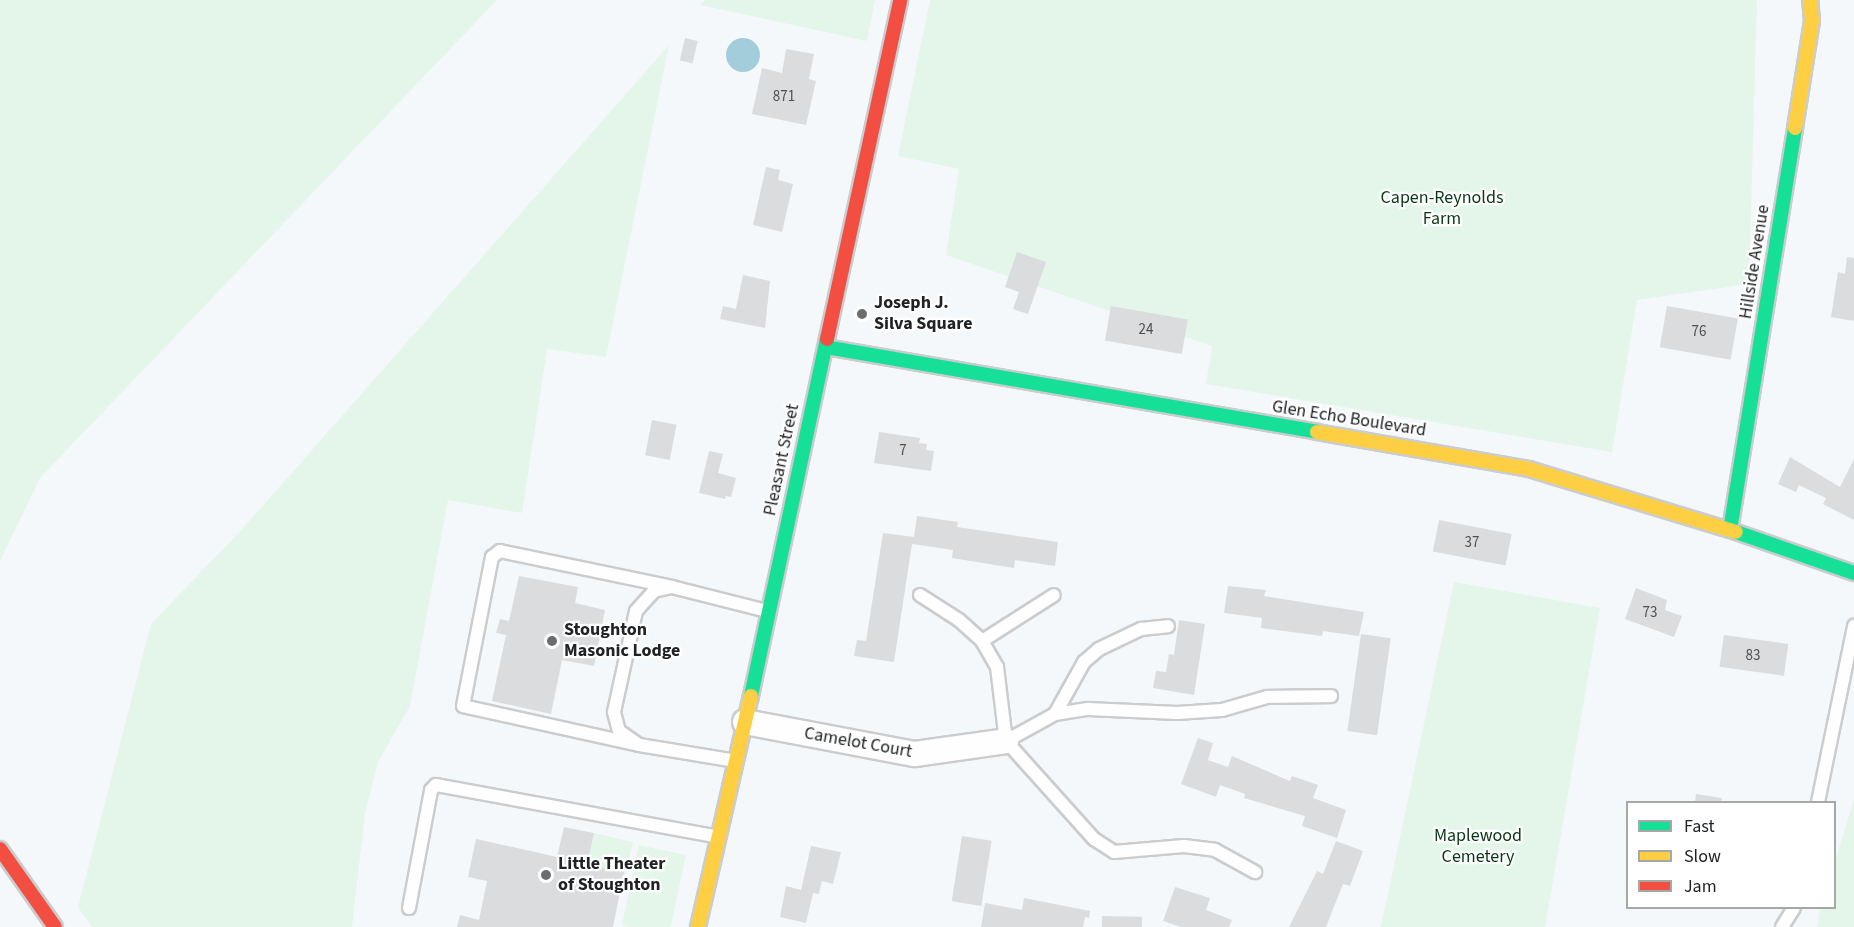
<!DOCTYPE html>
<html>
<head>
<meta charset="utf-8">
<style>
  body { margin:0 }
  #map { position:relative; width:1854px; height:927px; overflow:hidden; background:#f5f8fb; font-family:"Source Sans 3",sans-serif }
  div>[style] { position:absolute }
  [style*='--x'] { left:calc(var(--x)*1px); top:calc(var(--y)*1px); width:calc(var(--w)*1px); rotate:calc(var(--a)*1deg) }
  .green>* { inset:0; background:#e4f5e9; transform-origin:0 0 }
  .water>* { inset:0; background:#a4cddb }
  .round { border-radius:50% }
  .building>* { inset:0; background:#dadcde; transform-origin:0 0 }
  .roads { filter:drop-shadow(2px 0 #caccce) drop-shadow(-2px 0 #caccce) drop-shadow(0 2px #caccce) drop-shadow(0 -2px #caccce) }
  .lane>* { height:12px; margin:-6px; padding:0 6px; transform-origin:6px; border-radius:6px; background:#fefefe }
  .street>* { height:24px; margin:-12px; padding:0 12px; transform-origin:12px; border-radius:12px; background:#fefefe }
  .fast>* { height:14px; margin:-7px; padding:0 7px; transform-origin:7px; border-radius:7px; background:#16e098 }
  .slow>* { height:14px; margin:-7px; padding:0 7px; transform-origin:7px; border-radius:7px; background:#ffcf43 }
  .jam>* { height:14px; margin:-7px; padding:0 7px; transform-origin:7px; border-radius:7px; background:#f24e42 }
  .dots>* { width:16px; height:16px; translate:-50% -50%; box-sizing:border-box; border:3px solid #fff; border-radius:50% }
  span { translate:-50% -50%; white-space:nowrap; text-align:center; line-height:1.15; -webkit-text-stroke:4.5px #fff; paint-order:stroke }
  .number-label { font-size:15px; color:#4e5052 }
  .number-label span { -webkit-text-stroke-width:0 }
  .park-label { font-size:18px; color:#0a3817 }
  .street-label { font-size:18px; color:#202224 }
  .poi-label { font-size:18px; color:#202224; font-weight:700 }
  .left { translate:0 -50%; text-align:left }
  .legend { position:absolute; left:1626px; top:801px; width:210px; height:108px; box-sizing:border-box; background:#fff; border:2px solid #a6a7a7; margin:0; padding:8px 10px; list-style:none; font-size:18px; color:#202224 }
  .legend li { display:flex; align-items:center; gap:12px; height:30px }
  .legend b { width:30px; border:2px solid #a6a7a7 }
</style>
</head>
<body>
<div id="map">
  <div class="green">
    <div style="clip-path:polygon(0 0,497px 0,40px 478px,0 561px)"></div>
    <div style="clip-path:polygon(705px 0,875px 0,867px 41px,700px 5px)"></div>
    <div style="clip-path:polygon(930px 0,1757px 0,1749px 284px,1637px 300px,1612px 452px,1206px 384px,1212px 346px,946px 255px,959px 169px,898px 156px)"></div>
    <div style="clip-path:polygon(669px 45px,606px 357px,547px 349px,522px 513px,448px 500px,410px 706px,378px 762px,365px 813px,352px 927px,92px 927px,78px 907px,151px 624px,245px 526px)"></div>
    <div style="clip-path:polygon(1454px 582px,1600px 608px,1545px 927px,1381px 927px)"></div>
    <div style="clip-path:polygon(1854px 799px,1854px 927px,1817px 927px,1820px 908px,1834px 908px,1835px 861px)"></div>
    <div style="left:594px;top:833px;width:40px;height:33px;rotate:13deg"></div>
    <div style="left:639px;top:845px;width:48px;height:82px;rotate:12deg"></div>
  </div>
  <div class="water">
    <div class="round" style="left:726px;top:38px;width:34px;height:34px"></div>
  </div>
  <div class="building">
    <div style="left:685px;top:38px;width:13px;height:23px;rotate:13deg"></div>
    <div style="clip-path:polygon(786px 49px,814px 54px,809px 79px,816px 81px,806px 125px,752px 114px,762px 68px,782px 73px)"></div>
    <div style="clip-path:polygon(766px 167px,780px 170px,778px 180px,793px 184px,782px 232px,753px 225px)"></div>
    <div style="clip-path:polygon(1017px 252px,1046px 262px,1028px 314px,1013px 309px,1019px 292px,1005px 287px)"></div>
    <div style="clip-path:polygon(1847px 257px,1854px 258px,1854px 321px,1831px 317px,1838px 272px,1845px 274px)"></div>
    <div style="clip-path:polygon(743px 275px,770px 281px,765px 328px,720px 319px,723px 306px,736px 309px)"></div>
    <div style="left:1111px;top:306px;width:78px;height:35px;rotate:10deg"></div>
    <div style="left:1667px;top:306px;width:72px;height:42px;rotate:10deg"></div>
    <div style="left:652px;top:420px;width:25px;height:36px;rotate:11deg"></div>
    <div style="clip-path:polygon(879px 432px,920px 438px,919px 443px,927px 444px,926px 450px,934px 451px,931px 471px,874px 463px)"></div>
    <div style="clip-path:polygon(709px 451px,723px 454px,718px 473px,736px 478px,731px 497px,726px 496px,725px 499px,699px 493px)"></div>
    <div style="clip-path:polygon(1790px 457px,1840px 487px,1854px 459px,1854px 520px,1823px 504px,1826px 498px,1799px 485px,1796px 492px,1778px 484px)"></div>
    <div style="clip-path:polygon(917px 516px,958px 522px,957px 527px,1058px 542px,1055px 566px,1015px 560px,1014px 568px,952px 558px,953px 550px,912px 544px,894px 662px,854px 656px,857px 640px,866px 641px,883px 533px,914px 537px)"></div>
    <div style="left:1439px;top:520px;width:74px;height:32px;rotate:11deg"></div>
    <div style="clip-path:polygon(519px 576px,578px 587px,575px 603px,605px 610px,594px 666px,562px 660px,551px 714px,492px 701px,506px 635px,496px 633px,500px 619px,509px 621px)"></div>
    <div style="clip-path:polygon(1228px 586px,1266px 590px,1264px 596px,1364px 612px,1359px 636px,1323px 631px,1322px 636px,1261px 628px,1262px 618px,1224px 613px)"></div>
    <div style="clip-path:polygon(1636px 588px,1667px 600px,1665px 610px,1682px 616px,1674px 637px,1625px 619px)"></div>
    <div style="clip-path:polygon(1179px 620px,1205px 624px,1194px 695px,1153px 688px,1156px 671px,1166px 672px,1169px 654px,1174px 655px)"></div>
    <div style="left:1361px;top:634px;width:30px;height:98px;rotate:8deg"></div>
    <div style="left:1724px;top:635px;width:65px;height:32px;rotate:8deg"></div>
    <div style="clip-path:polygon(1198px 738px,1213px 743px,1208px 760px,1228px 767px,1232px 756px,1290px 781px,1292px 776px,1318px 785px,1313px 798px,1346px 810px,1337px 838px,1302px 826px,1305px 816px,1244px 798px,1245px 794px,1220px 785px,1216px 797px,1181px 784px)"></div>
    <div style="clip-path:polygon(1696px 794px,1722px 798px,1721px 802px,1695px 802px)"></div>
    <div style="clip-path:polygon(564px 827px,594px 833px,587px 865px,624px 872px,613px 927px,457px 927px,460px 915px,479px 920px,487px 881px,468px 877px,476px 839px,557px 857px)"></div>
    <div style="left:962px;top:836px;width:30px;height:66px;rotate:9deg"></div>
    <div style="clip-path:polygon(1336px 841px,1363px 851px,1350px 886px,1343px 884px,1326px 927px,1289px 927px,1317px 871px,1323px 874px)"></div>
    <div style="clip-path:polygon(811px 846px,841px 852px,833px 884px,822px 881px,819px 894px,813px 893px,806px 923px,780px 917px,786px 886px,801px 890px)"></div>
    <div style="clip-path:polygon(1175px 887px,1210px 898px,1206px 910px,1232px 920px,1229px 927px,1181px 927px,1163px 921px)"></div>
    <div style="clip-path:polygon(1024px 898px,1090px 911px,1089px 918px,1085px 917px,1083px 927px,981px 927px,985px 903px,1022px 910px)"></div>
    <div style="left:1102px;top:916px;width:40px;height:11px;rotate:1deg"></div>
  </div>
  <div class="roads">
    <div class="lane">
      <div style="--x:920;--y:595;--w:46;--a:32.7"></div>
      <div style="--x:959;--y:620;--w:31;--a:42"></div>
      <div style="--x:982;--y:641;--w:30;--a:60"></div>
      <div style="--x:997;--y:667;--w:75;--a:83.1"></div>
      <div style="--x:1006;--y:741;--w:132;--a:48.1"></div>
      <div style="--x:1094;--y:839;--w:24;--a:33"></div>
      <div style="--x:1114;--y:852;--w:70;--a:-4.9"></div>
      <div style="--x:1184;--y:846;--w:31;--a:7"></div>
      <div style="--x:1215;--y:850;--w:46;--a:28.8"></div>
      <div style="--x:982;--y:641;--w:85;--a:-32.6"></div>
      <div style="--x:1055;--y:714;--w:60;--a:-60.9"></div>
      <div style="--x:1084;--y:662;--w:20;--a:-41"></div>
      <div style="--x:1099;--y:649;--w:47;--a:-25.5"></div>
      <div style="--x:1141;--y:629;--w:27;--a:-6"></div>
      <div style="--x:1006;--y:741;--w:56;--a:-28.9"></div>
      <div style="--x:1055;--y:714;--w:33;--a:-9"></div>
      <div style="--x:1088;--y:709;--w:89;--a:2.6"></div>
      <div style="--x:1177;--y:713;--w:45;--a:-3.8"></div>
      <div style="--x:1222;--y:710;--w:47;--a:-16.1"></div>
      <div style="--x:1267;--y:697;--w:64;--a:-0.9"></div>
      <div style="--x:639;--y:745;--w:180;--a:-167.5"></div>
      <div style="--x:463;--y:706;--w:152;--a:-79"></div>
      <div style="--x:492;--y:557;--w:10;--a:-37"></div>
      <div style="--x:500;--y:551;--w:176;--a:11.8"></div>
      <div style="--x:736;--y:761;--w:98;--a:-170.6"></div>
      <div style="--x:639;--y:745;--w:24;--a:-145"></div>
      <div style="--x:619;--y:731;--w:20;--a:-105"></div>
      <div style="--x:614;--y:712;--w:103;--a:-77.7"></div>
      <div style="--x:636;--y:611;--w:27;--a:-48"></div>
      <div style="--x:654;--y:591;--w:18;--a:-13"></div>
      <div style="--x:672;--y:587;--w:98;--a:14.2"></div>
      <div style="--x:1818;--y:802;--w:180;--a:-78.4"></div>
      <div style="--x:409;--y:908;--w:120;--a:-79.4"></div>
      <div style="--x:431;--y:790;--w:7;--a:-45"></div>
      <div style="--x:436;--y:785;--w:287;--a:10.4"></div>
      <div style="--x:1782;--y:927;--w:22;--a:-58"></div>
    </div>
    <div class="street">
      <div style="--x:745;--y:722;--w:173;--a:10.7"></div>
      <div style="--x:915;--y:754;--w:92;--a:-8.1"></div>
    </div>
    <div class="fast">
      <div style="--x:826;--y:347;--w:498;--a:9.8"></div>
      <div style="--x:1730;--y:530;--w:407;--a:-80.8"></div>
      <div style="--x:1736;--y:532;--w:125;--a:19.2"></div>
      <div style="--x:751;--y:696;--w:365;--a:-78"></div>
    </div>
    <div class="slow">
      <div style="--x:1795;--y:128;--w:108;--a:-81"></div>
      <div style="--x:1812;--y:21;--w:21;--a:-95"></div>
      <div style="--x:1317;--y:432;--w:215;--a:9.9"></div>
      <div style="--x:1529;--y:469;--w:216;--a:16.9"></div>
      <div style="--x:698;--y:927;--w:237;--a:-77.1"></div>
    </div>
    <div class="jam">
      <div style="--x:827;--y:339;--w:347;--a:-77.8"></div>
      <div style="--x:0;--y:849;--w:95;--a:54.8"></div>
    </div>
  </div>
  <div class="dots">
    <div style="left:862px;top:314px;background:#6b6d6f"></div>
    <div style="left:552px;top:641px;background:#6b6d6f"></div>
    <div style="left:546px;top:875px;background:#6b6d6f"></div>
  </div>
  <div class="number-label">
    <span style="left:784px;top:97px">871</span>
    <span style="left:1146px;top:330px">24</span>
    <span style="left:1699px;top:332px">76</span>
    <span style="left:903px;top:451px">7</span>
    <span style="left:1472px;top:543px">37</span>
    <span style="left:1650px;top:613px">73</span>
    <span style="left:1753px;top:656px">83</span>
  </div>
  <div class="park-label">
    <span style="left:1442px;top:209px">Capen-Reynolds<br>Farm</span>
    <span style="left:1478px;top:847px">Maplewood<br>Cemetery</span>
  </div>
  <div class="street-label">
    <span style="left:1755px;top:262px;rotate:-81deg">Hillside Avenue</span>
    <span style="left:1349px;top:419px;rotate:9deg">Glen Echo Boulevard</span>
    <span style="left:782px;top:460px;rotate:-78deg">Pleasant Street</span>
    <span style="left:858px;top:743px;rotate:10deg">Camelot Court</span>
  </div>
  <div class="poi-label">
    <span class="left" style="left:874px;top:314px">Joseph J.<br>Silva Square</span>
    <span class="left" style="left:564px;top:641px">Stoughton<br>Masonic Lodge</span>
    <span class="left" style="left:558px;top:875px">Little Theater<br>of Stoughton</span>
  </div>
  <ul class="legend">
  <li><b style="height:8px;background:#16e098"></b>Fast</li>
  <li><b style="height:8px;background:#ffcf43"></b>Slow</li>
  <li><b style="height:8px;background:#f24e42"></b>Jam</li>
  </ul>
</div>
</body>
</html>
